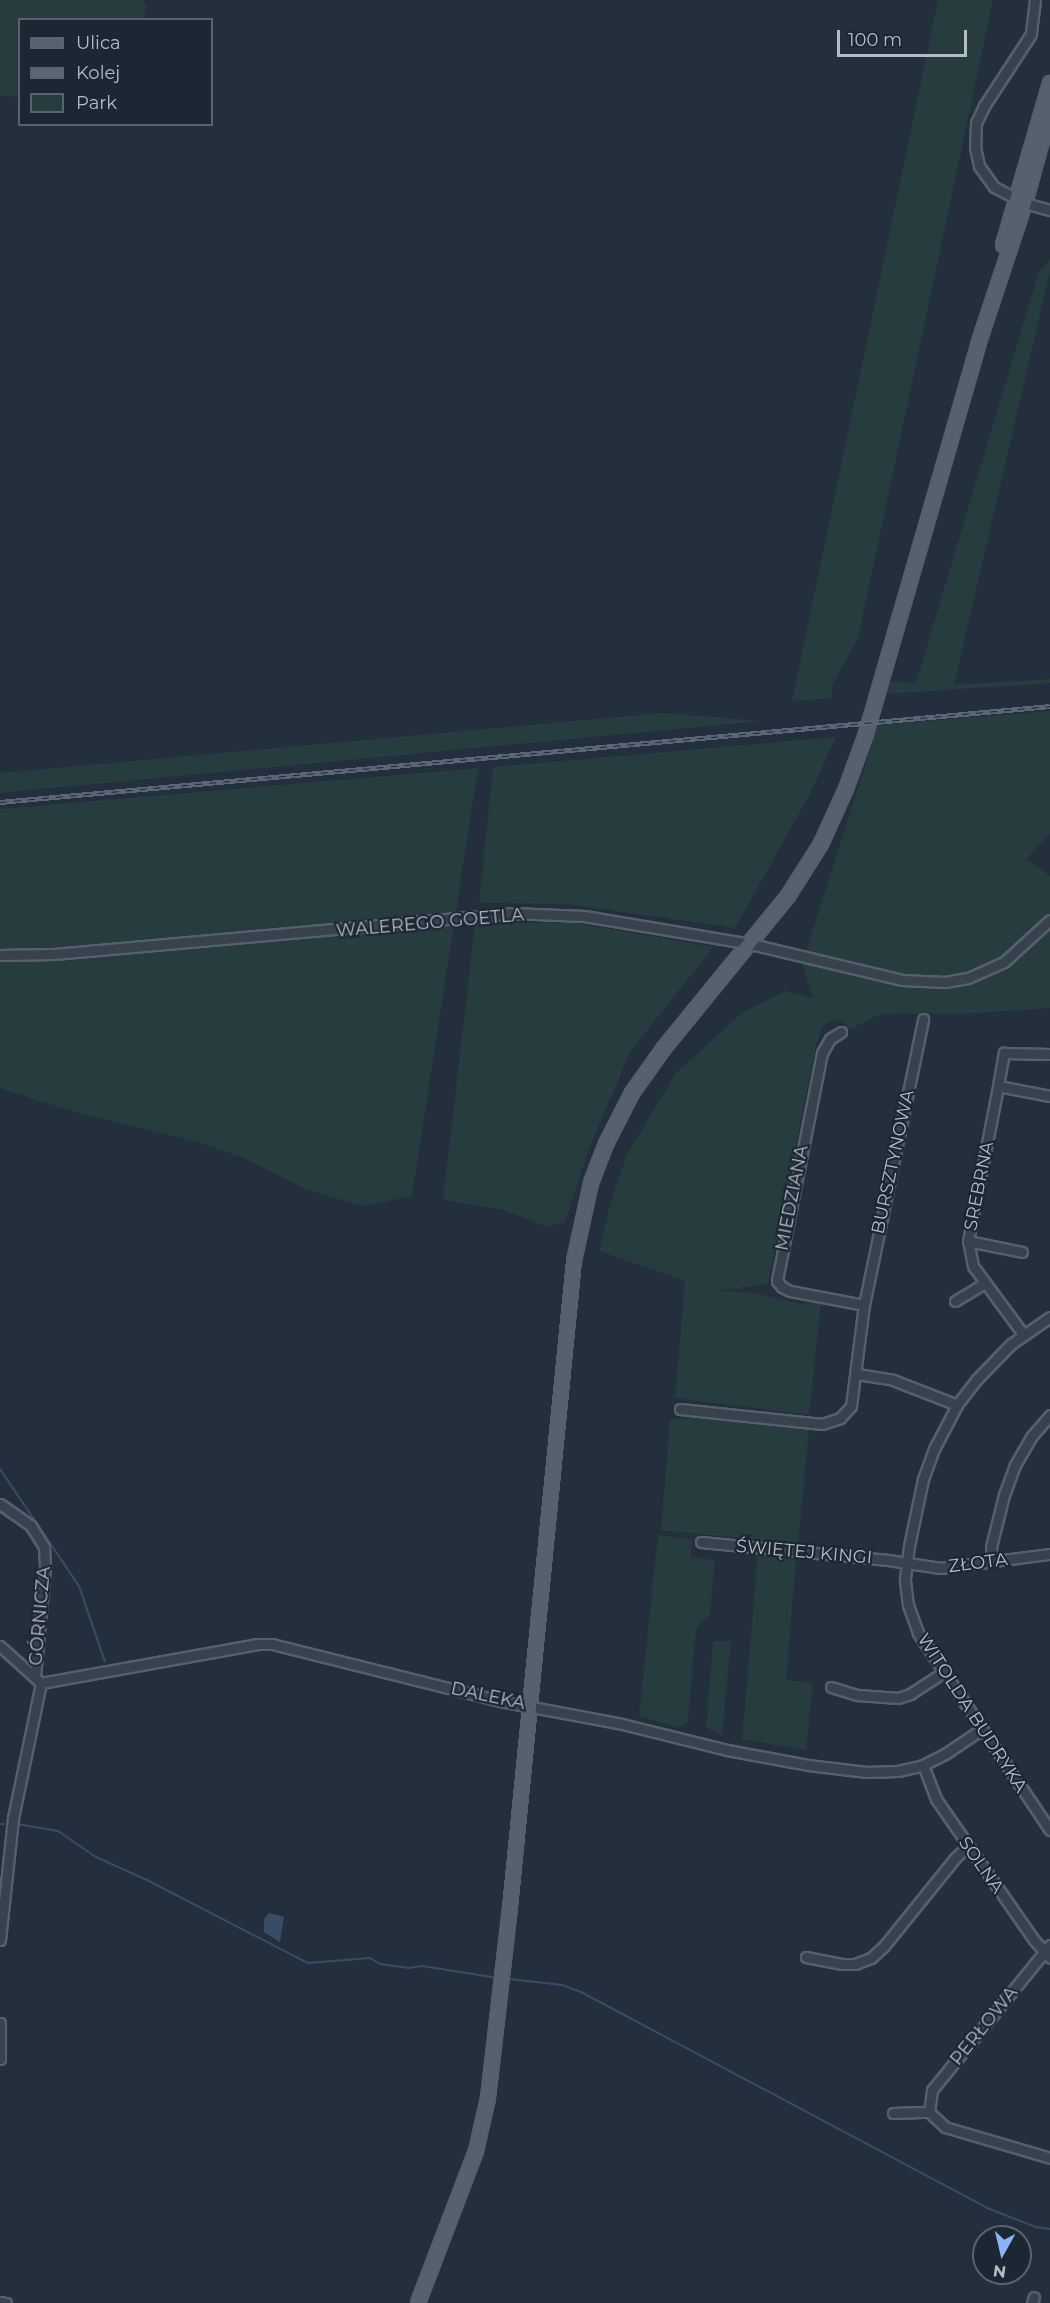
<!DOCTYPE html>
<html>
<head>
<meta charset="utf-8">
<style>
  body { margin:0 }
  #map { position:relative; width:1050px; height:2303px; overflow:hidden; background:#242f3e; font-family:Montserrat,sans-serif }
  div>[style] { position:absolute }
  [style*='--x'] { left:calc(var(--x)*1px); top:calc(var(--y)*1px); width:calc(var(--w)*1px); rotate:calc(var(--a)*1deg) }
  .green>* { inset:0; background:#263c3f }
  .water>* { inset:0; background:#394c67 }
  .stream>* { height:2px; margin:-1px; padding:0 1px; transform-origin:1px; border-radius:1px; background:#394c67 }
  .roads { filter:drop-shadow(2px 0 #565f6c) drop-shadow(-2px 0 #565f6c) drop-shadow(0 2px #565f6c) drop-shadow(0 -2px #565f6c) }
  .minor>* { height:9px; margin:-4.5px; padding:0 4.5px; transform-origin:4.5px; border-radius:4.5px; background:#38414e }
  .major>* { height:12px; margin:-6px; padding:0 6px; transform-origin:6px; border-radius:6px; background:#56606e }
  .rail>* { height:4.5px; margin-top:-2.25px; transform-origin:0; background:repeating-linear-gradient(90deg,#1d2633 0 7px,#5a6575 0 14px); box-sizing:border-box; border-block:2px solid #5a6575 }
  span { translate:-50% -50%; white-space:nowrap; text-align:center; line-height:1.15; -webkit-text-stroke:4.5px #1d2633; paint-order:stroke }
  .street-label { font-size:18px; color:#b4bcc9 }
  .legend { position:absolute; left:18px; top:18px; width:195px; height:108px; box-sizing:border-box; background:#1d2633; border:2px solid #59626f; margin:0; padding:8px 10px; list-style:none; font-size:18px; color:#b4bcc9 }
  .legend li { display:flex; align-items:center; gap:12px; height:30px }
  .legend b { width:30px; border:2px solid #59626f }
  .north { position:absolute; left:972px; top:2225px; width:60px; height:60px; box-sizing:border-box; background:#1d2633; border:2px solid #59626f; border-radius:50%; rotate:188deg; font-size:16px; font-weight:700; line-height:24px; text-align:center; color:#b4bcc9 }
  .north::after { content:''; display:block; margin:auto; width:21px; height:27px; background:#8ab4f8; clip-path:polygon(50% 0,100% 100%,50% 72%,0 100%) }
  .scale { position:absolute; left:837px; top:30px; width:130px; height:27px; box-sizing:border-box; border:3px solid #b4bcc9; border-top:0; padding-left:8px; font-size:18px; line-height:21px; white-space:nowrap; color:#b4bcc9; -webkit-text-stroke:4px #1d2633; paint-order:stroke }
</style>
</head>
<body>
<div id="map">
  <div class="green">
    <div style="clip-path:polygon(0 0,143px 0,147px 5px,143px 19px,20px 20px,19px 97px,0 96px)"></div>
    <div style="clip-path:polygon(938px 0,993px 0,858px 638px,833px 684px,831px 698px,792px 701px)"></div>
    <div style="clip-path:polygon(1050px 260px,1050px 271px,954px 685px,1050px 679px,1050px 683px,885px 694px,888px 681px,916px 683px,1039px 271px)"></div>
    <div style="clip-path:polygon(1050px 711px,1050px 834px,1026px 859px,1050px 876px,1050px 1008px,979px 1013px,880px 1014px,850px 1029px,838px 1019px,823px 1025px,817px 1041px,768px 1284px,718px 1291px,755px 1293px,800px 1304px,821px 1302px,809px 1415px,675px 1398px,685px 1281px,599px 1251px,611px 1201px,627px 1154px,675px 1074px,742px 1013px,785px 991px,813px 998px,802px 964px,878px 725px)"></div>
    <div style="clip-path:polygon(662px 713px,763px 721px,0 793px,0 773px)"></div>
    <div style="clip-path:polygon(836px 737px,810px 794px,735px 928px,567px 904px,479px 903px,493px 767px)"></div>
    <div style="clip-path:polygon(478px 768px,412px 1196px,363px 1206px,307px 1190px,244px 1158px,194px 1141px,75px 1112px,0 1088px,0 809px)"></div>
    <div style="clip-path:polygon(571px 922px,713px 947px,630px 1052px,588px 1151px,565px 1222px,547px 1227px,504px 1210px,443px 1200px,475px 924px)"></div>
    <div style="clip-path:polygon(699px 1418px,809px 1430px,798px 1544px,661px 1530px,670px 1419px)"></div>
    <div style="clip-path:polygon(658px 1535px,692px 1540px,691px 1557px,715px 1560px,710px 1614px,697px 1628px,695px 1639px,688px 1722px,680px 1728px,639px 1716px)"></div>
    <div style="clip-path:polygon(758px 1554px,796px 1559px,786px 1680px,813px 1683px,806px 1750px,742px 1739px)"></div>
    <div style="clip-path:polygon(713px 1641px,731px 1641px,722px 1736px,706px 1727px)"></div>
  </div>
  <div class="water">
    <div style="clip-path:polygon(269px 1913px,284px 1917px,280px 1942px,264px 1932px,264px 1919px)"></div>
  </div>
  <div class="stream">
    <div style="--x:0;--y:1469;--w:141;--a:56"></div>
    <div style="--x:79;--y:1586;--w:80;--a:71.1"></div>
    <div style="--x:0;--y:1824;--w:4;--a:0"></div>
    <div style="--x:17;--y:1824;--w:42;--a:9.7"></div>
    <div style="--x:58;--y:1831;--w:46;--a:34.4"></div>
    <div style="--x:96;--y:1857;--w:56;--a:24.3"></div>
    <div style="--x:147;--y:1880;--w:181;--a:27.3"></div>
    <div style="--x:308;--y:1963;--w:62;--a:-4.6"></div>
    <div style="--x:370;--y:1958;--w:12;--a:31"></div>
    <div style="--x:380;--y:1964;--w:29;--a:8"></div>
    <div style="--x:409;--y:1968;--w:13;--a:-9"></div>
    <div style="--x:422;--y:1966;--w:77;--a:9"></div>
    <div style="--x:510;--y:1979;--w:52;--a:6.6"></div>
    <div style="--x:562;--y:1985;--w:20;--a:20"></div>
    <div style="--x:581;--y:1992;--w:460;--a:28"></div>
    <div style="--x:987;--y:2208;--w:53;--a:21.2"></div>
    <div style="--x:1036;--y:2227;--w:14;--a:8"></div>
  </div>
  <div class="roads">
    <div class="minor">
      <div style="--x:1035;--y:0;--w:34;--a:97"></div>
      <div style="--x:1031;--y:34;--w:86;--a:123.1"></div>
      <div style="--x:984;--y:106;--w:19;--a:115"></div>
      <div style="--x:976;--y:123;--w:24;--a:92"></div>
      <div style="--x:975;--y:147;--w:19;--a:78"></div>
      <div style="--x:979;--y:166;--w:26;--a:54"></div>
      <div style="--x:994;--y:187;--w:35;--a:27"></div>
      <div style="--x:1025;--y:203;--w:26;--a:16"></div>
      <div style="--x:0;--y:955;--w:54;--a:-1.1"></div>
      <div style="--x:54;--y:954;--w:459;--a:-5.1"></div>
      <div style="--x:511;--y:913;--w:73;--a:2.4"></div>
      <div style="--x:584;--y:916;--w:169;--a:9.5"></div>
      <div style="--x:751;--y:944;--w:155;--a:13.4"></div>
      <div style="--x:902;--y:980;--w:43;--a:2.7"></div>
      <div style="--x:945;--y:982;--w:23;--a:-10"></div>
      <div style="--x:968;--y:978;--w:39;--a:-24"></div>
      <div style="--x:1004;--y:962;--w:62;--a:-42.4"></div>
      <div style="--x:841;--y:1032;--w:13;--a:148"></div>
      <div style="--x:830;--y:1039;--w:16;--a:120"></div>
      <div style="--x:822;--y:1053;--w:232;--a:101.2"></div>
      <div style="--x:777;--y:1281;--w:8;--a:50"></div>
      <div style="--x:782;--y:1287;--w:9;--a:27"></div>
      <div style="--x:790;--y:1291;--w:75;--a:10.7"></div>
      <div style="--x:998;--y:1086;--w:34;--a:-80"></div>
      <div style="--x:1004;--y:1053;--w:46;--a:1.2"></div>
      <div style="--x:968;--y:1241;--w:55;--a:11.5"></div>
      <div style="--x:955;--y:1301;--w:33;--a:-31"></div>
      <div style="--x:1050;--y:1317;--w:47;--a:145.3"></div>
      <div style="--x:1011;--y:1344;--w:49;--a:134.2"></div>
      <div style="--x:977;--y:1379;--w:33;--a:128"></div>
      <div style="--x:957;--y:1405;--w:50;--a:117.6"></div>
      <div style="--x:934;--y:1449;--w:32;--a:110"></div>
      <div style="--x:923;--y:1479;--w:68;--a:101.8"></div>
      <div style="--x:909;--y:1546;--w:35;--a:97"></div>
      <div style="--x:905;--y:1581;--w:24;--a:83"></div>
      <div style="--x:908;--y:1605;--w:30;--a:70"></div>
      <div style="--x:918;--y:1633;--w:237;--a:56.2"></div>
      <div style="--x:1023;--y:1334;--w:84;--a:-126.3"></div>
      <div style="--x:973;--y:1266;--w:25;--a:-101"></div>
      <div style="--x:968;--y:1241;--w:158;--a:-79"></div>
      <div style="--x:998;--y:1086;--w:53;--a:10.9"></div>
      <div style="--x:857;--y:1374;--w:36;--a:9"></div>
      <div style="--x:893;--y:1380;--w:69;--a:21.3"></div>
      <div style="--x:680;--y:1409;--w:143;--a:6"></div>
      <div style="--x:822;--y:1424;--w:19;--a:-18"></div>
      <div style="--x:840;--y:1418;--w:16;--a:-47"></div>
      <div style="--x:851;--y:1406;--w:102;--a:-82.7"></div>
      <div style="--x:864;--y:1305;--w:292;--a:-78.3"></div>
      <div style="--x:0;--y:1504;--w:38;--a:35"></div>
      <div style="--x:31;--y:1526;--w:25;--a:58"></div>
      <div style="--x:44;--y:1547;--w:22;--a:87"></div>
      <div style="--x:45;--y:1569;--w:107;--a:95.3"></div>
      <div style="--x:701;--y:1542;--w:188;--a:5.5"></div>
      <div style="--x:888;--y:1560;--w:53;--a:8.7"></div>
      <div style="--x:940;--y:1568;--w:111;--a:-7.3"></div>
      <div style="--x:992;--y:1561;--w:14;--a:-94"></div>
      <div style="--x:991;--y:1547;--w:54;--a:-76"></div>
      <div style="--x:1004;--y:1495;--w:32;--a:-70"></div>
      <div style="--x:1015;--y:1465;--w:32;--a:-60"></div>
      <div style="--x:1031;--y:1437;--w:29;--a:-49"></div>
      <div style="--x:0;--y:1646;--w:55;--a:42.1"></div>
      <div style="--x:41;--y:1683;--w:219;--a:-10.2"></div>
      <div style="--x:257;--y:1644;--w:15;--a:0"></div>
      <div style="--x:272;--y:1644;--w:240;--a:14"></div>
      <div style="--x:505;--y:1702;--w:119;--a:10.6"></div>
      <div style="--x:622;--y:1724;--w:108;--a:13.9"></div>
      <div style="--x:727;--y:1750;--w:82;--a:10.5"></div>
      <div style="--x:808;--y:1765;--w:59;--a:6.8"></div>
      <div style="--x:867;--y:1772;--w:31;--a:-2"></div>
      <div style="--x:898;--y:1771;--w:26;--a:-13"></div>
      <div style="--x:923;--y:1765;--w:25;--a:-27"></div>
      <div style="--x:945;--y:1754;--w:45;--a:-34"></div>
      <div style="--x:831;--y:1687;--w:28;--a:17"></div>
      <div style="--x:858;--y:1695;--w:40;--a:4.3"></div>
      <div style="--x:898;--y:1698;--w:13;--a:-18"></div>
      <div style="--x:910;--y:1694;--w:40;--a:-32.9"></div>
      <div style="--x:923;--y:1765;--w:36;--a:69"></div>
      <div style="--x:936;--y:1799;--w:172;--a:55.2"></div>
      <div style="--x:1034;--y:1940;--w:24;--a:48"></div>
      <div style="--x:0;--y:1940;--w:123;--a:-83.9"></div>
      <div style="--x:13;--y:1818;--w:138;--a:-78.3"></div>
      <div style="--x:806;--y:1957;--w:36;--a:11"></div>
      <div style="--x:841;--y:1964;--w:14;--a:0"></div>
      <div style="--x:855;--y:1964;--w:17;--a:-21"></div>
      <div style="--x:871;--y:1958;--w:18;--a:-43"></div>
      <div style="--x:884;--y:1946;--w:113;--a:-51.1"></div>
      <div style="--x:955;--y:1858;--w:18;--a:-43"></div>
      <div style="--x:0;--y:2023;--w:36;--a:90"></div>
      <div style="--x:929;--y:2112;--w:22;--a:-82"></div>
      <div style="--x:932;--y:2090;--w:187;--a:-50.9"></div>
      <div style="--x:893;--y:2113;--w:36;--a:-2"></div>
      <div style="--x:929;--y:2112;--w:22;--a:43"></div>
      <div style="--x:945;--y:2127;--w:109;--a:16.4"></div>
      <div style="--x:0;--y:2302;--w:6;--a:9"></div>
      <div style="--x:1032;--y:2303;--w:6;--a:-72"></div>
    </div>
    <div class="major">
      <div style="--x:1003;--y:245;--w:169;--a:-73.8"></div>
      <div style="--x:418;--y:2303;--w:163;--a:-69.1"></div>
      <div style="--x:476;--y:2151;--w:54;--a:-77.2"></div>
      <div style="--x:488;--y:2098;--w:191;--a:-83.4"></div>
      <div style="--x:510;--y:1908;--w:650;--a:-84.35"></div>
      <div style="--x:574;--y:1261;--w:80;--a:-77.7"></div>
      <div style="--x:591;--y:1183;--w:42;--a:-69"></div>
      <div style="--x:606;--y:1144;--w:57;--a:-63"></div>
      <div style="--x:632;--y:1093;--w:55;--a:-54.6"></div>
      <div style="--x:664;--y:1048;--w:196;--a:-50.8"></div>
      <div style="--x:788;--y:896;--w:62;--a:-57.6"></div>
      <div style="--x:821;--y:844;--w:60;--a:-65.6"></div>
      <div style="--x:846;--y:789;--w:59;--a:-70"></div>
      <div style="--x:866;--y:734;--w:405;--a:-73.9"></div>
      <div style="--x:978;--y:345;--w:150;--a:-71.7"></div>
      <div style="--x:1025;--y:203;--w:94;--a:-74.6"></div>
    </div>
  </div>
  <div class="rail">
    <div style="--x:0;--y:802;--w:1054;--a:-5.22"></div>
  </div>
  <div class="street-label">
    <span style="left:430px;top:923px;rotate:-5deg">WALEREGO GOETLA</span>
    <span style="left:893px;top:1162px;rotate:-78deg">BURSZTYNOWA</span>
    <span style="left:979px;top:1186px;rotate:-79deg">SREBRNA</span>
    <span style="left:792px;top:1198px;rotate:-79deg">MIEDZIANA</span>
    <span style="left:804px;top:1552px;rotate:5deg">ŚWIĘTEJ KINGI</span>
    <span style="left:978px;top:1563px;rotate:-7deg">ZŁOTA</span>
    <span style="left:40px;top:1616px;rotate:-85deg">GÓRNICZA</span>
    <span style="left:488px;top:1696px;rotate:12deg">DALEKA</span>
    <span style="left:972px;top:1713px;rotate:57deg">WITOLDA BUDRYKA</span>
    <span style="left:981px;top:1865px;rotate:55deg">SOLNA</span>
    <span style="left:984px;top:2026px;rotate:-51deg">PERŁOWA</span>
  </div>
  <ul class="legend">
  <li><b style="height:8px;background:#56606e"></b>Ulica</li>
  <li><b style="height:8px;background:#5a6575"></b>Kolej</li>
  <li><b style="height:16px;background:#263c3f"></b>Park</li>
  </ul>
  <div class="north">N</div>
  <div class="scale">100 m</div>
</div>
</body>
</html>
